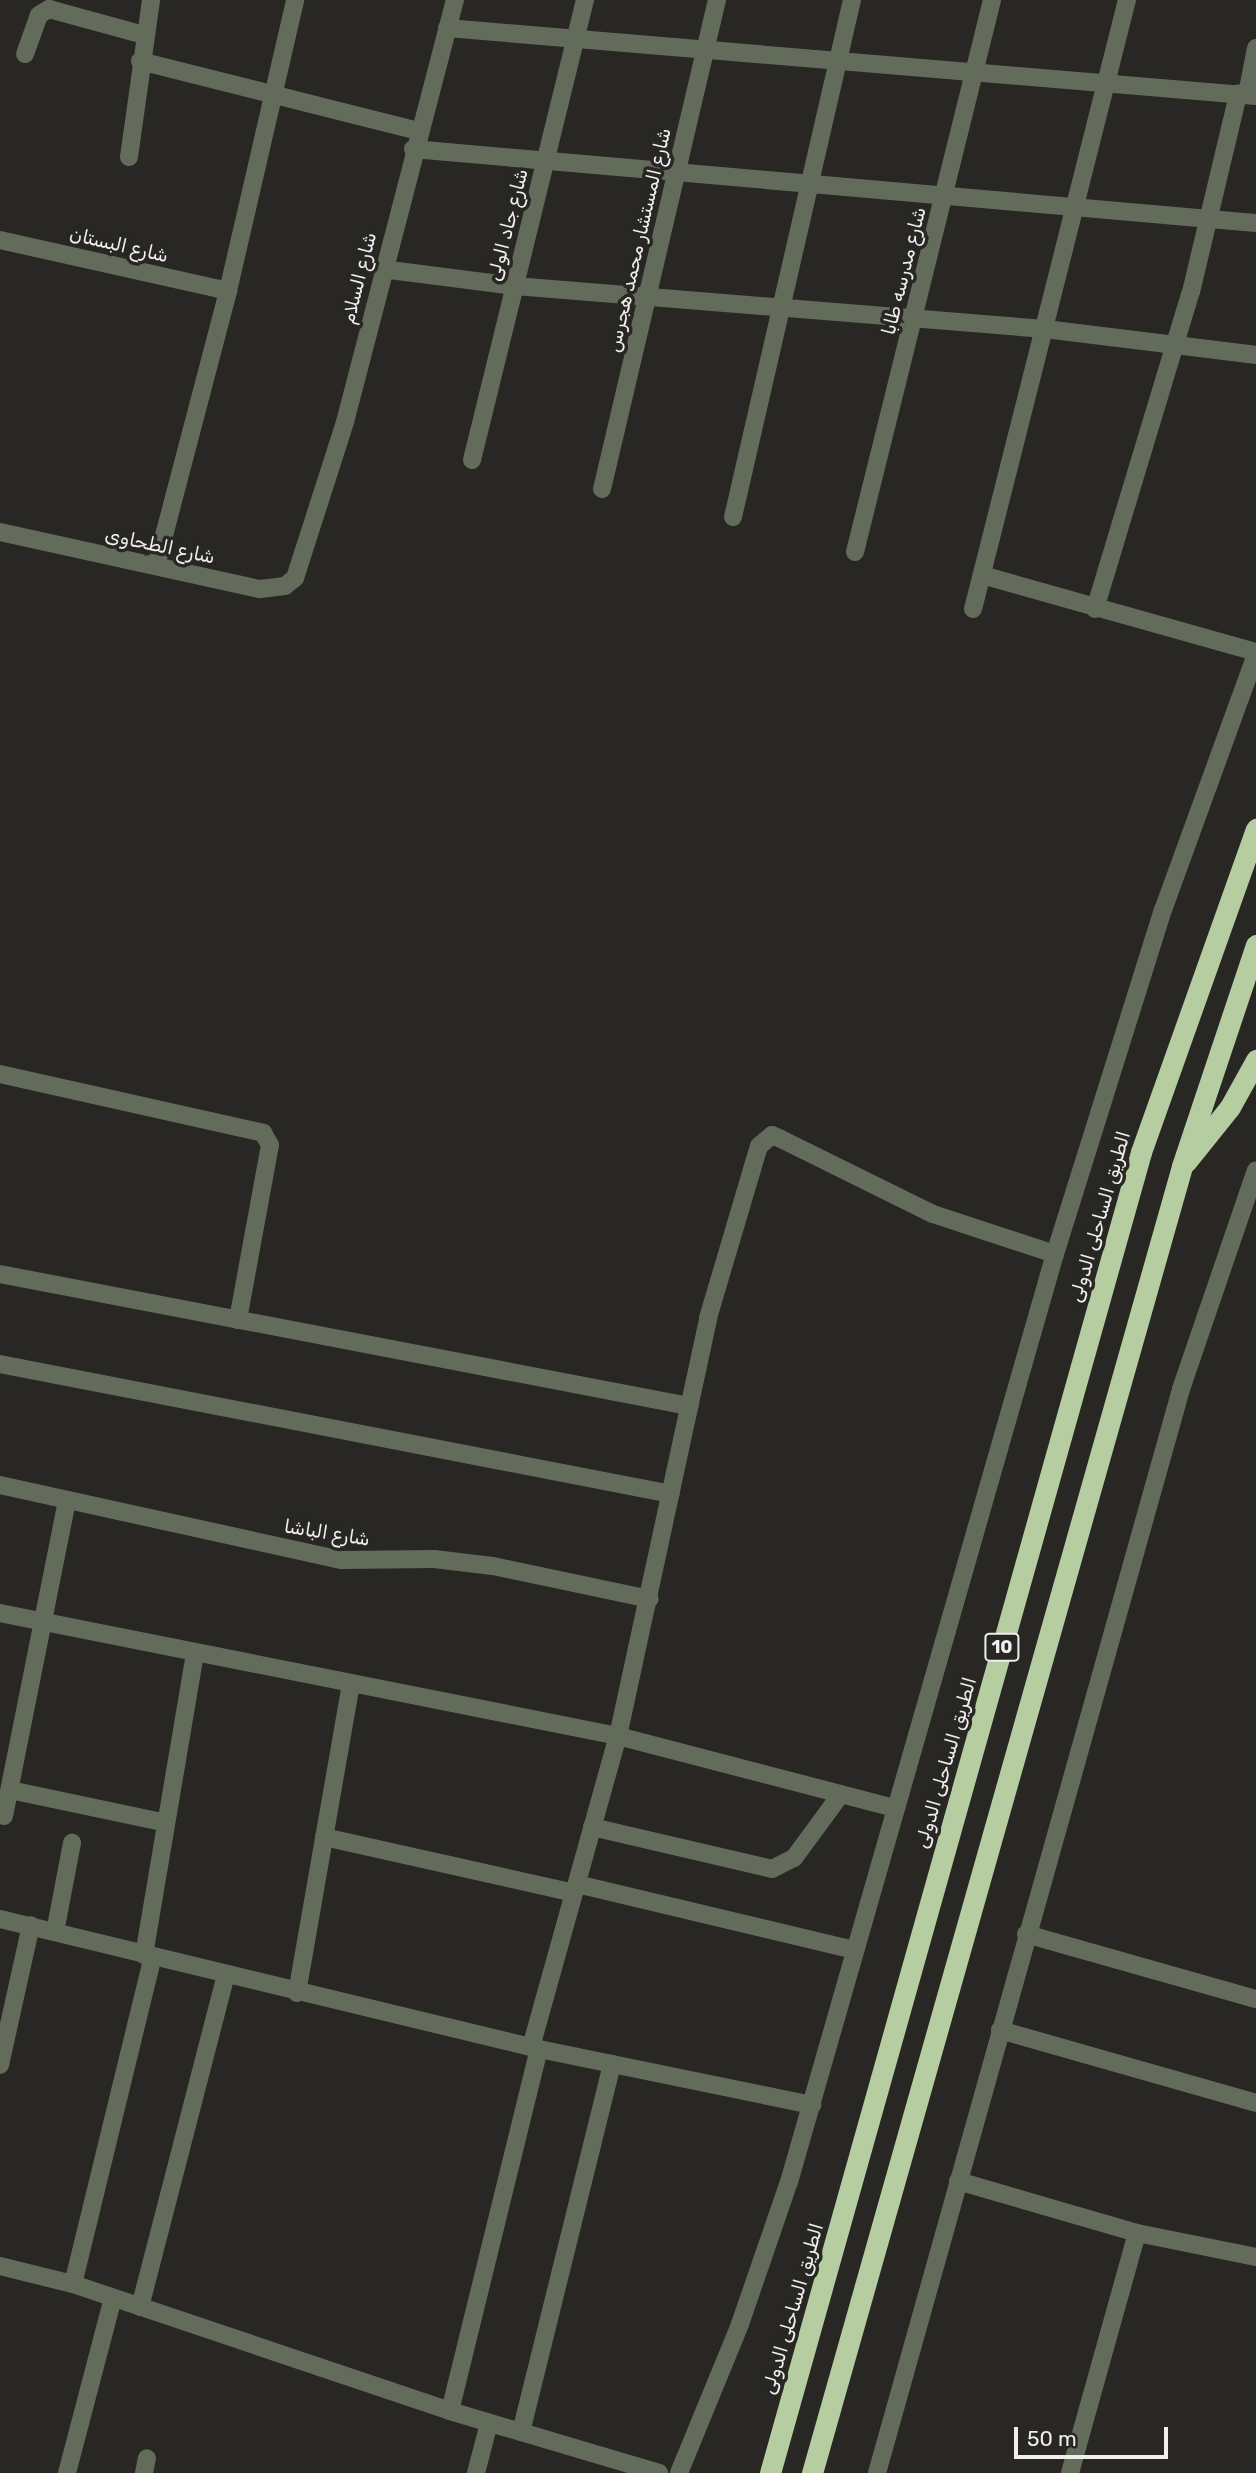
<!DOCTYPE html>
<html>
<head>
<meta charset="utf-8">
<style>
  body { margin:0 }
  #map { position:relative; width:1256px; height:2473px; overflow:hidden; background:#282724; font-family:Rubik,Cairo,sans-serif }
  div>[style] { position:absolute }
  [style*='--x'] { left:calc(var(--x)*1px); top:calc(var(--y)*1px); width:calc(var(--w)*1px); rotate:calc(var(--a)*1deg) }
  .minor>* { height:18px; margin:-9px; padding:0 9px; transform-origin:9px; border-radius:9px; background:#636c5b }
  .highway>* { height:21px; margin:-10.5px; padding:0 10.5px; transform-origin:10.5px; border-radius:10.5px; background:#b6cda1 }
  span { translate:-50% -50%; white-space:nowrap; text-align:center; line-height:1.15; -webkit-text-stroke:7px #282724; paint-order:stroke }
  .shield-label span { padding:2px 5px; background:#282724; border:2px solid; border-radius:5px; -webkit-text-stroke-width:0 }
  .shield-label { font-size:18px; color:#f0efed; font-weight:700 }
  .street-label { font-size:19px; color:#f0efed }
  .scale { position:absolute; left:1014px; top:2427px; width:154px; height:32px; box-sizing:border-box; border:4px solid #f0efed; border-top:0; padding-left:9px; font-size:21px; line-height:24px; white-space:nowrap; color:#f0efed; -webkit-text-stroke:5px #282724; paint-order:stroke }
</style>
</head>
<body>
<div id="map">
  <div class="minor">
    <div style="--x:447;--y:28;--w:812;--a:4.8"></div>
    <div style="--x:25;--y:54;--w:41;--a:-70.3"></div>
    <div style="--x:39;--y:15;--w:12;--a:-31"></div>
    <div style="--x:49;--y:9;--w:98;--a:15.3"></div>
    <div style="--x:140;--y:61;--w:287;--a:14.1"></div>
    <div style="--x:1247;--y:94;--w:47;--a:-78.9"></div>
    <div style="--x:413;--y:149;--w:846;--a:5.02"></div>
    <div style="--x:129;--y:157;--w:159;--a:-82"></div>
    <div style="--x:0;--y:240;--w:234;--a:12.6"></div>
    <div style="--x:382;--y:269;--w:134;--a:7.3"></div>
    <div style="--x:515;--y:286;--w:532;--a:4.64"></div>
    <div style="--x:1045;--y:329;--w:213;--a:7"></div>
    <div style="--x:472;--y:460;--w:474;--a:-76.2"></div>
    <div style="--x:602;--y:489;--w:502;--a:-76.77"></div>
    <div style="--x:733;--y:517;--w:531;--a:-77.04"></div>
    <div style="--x:0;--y:532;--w:266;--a:12.4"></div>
    <div style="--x:260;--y:589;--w:25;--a:-7"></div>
    <div style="--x:285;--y:586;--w:13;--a:-39"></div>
    <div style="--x:295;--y:578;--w:164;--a:-72.2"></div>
    <div style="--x:345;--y:422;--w:436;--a:-75.4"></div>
    <div style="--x:855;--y:552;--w:569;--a:-76.06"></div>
    <div style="--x:156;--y:566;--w:284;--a:-75.3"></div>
    <div style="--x:228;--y:291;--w:299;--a:-77"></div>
    <div style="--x:982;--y:575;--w:285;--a:15.7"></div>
    <div style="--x:973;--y:609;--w:628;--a:-75.81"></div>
    <div style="--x:1095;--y:609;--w:331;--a:-73.2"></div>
    <div style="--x:1191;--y:292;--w:204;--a:-76.6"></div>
    <div style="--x:0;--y:1074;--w:270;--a:12.6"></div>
    <div style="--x:263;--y:1133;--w:14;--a:60"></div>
    <div style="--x:270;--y:1145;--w:178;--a:100.4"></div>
    <div style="--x:0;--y:1274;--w:702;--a:10.85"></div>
    <div style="--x:0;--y:1364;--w:683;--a:10.96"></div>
    <div style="--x:0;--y:1485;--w:350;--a:12.4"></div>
    <div style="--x:342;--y:1560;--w:92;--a:-0.6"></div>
    <div style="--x:434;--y:1559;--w:59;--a:6.8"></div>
    <div style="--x:493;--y:1566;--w:160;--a:11.9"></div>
    <div style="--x:0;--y:1613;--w:630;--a:11.26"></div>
    <div style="--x:618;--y:1736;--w:286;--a:14.6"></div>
    <div style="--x:10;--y:1790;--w:159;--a:11.9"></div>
    <div style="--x:4;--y:1816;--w:322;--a:-78.7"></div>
    <div style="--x:592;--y:1827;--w:185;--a:13.1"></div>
    <div style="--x:772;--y:1869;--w:25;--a:-27"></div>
    <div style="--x:794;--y:1858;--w:79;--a:-53.7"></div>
    <div style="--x:324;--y:1837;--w:256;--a:12.6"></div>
    <div style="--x:577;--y:1884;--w:286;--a:13.4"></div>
    <div style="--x:0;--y:1919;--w:554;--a:13.56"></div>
    <div style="--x:539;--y:2049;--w:279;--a:11.6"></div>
    <div style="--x:55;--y:1932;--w:91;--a:-79.2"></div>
    <div style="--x:1026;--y:1934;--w:239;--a:15.8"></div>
    <div style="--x:144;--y:1955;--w:305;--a:-80.4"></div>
    <div style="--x:297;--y:1993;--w:314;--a:-80.1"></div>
    <div style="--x:1000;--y:2030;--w:266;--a:15.9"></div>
    <div style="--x:531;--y:2047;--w:323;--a:-74.4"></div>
    <div style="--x:618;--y:1736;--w:428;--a:-77.8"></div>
    <div style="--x:708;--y:1318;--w:179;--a:-73.5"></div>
    <div style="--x:759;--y:1146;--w:17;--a:-40"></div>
    <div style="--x:772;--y:1135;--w:10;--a:24"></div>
    <div style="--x:781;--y:1139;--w:169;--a:26.3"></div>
    <div style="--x:933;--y:1214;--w:128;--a:18.2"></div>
    <div style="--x:0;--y:2065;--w:143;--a:-77.5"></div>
    <div style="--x:958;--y:2181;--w:186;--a:16.2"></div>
    <div style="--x:1137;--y:2233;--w:121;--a:11.4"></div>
    <div style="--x:0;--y:2266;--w:75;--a:13.9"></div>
    <div style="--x:73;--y:2284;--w:398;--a:18.6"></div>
    <div style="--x:450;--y:2411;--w:218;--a:16.5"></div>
    <div style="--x:73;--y:2284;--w:337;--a:-76.3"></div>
    <div style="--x:140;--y:2307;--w:343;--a:-75.5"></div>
    <div style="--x:450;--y:2411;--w:373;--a:-76.2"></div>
    <div style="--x:521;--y:2432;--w:379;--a:-76.1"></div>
    <div style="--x:67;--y:2473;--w:181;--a:-75.3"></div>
    <div style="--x:144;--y:2473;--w:15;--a:-79"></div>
    <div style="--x:476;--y:2473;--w:52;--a:-75.4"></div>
    <div style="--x:679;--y:2473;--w:161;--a:-67.7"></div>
    <div style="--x:740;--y:2324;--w:150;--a:-71"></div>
    <div style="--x:789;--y:2182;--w:965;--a:-74.01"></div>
    <div style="--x:1055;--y:1254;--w:361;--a:-72.6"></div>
    <div style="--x:1163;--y:910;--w:271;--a:-70"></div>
    <div style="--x:877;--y:2473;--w:1126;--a:-74.33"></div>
    <div style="--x:1181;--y:1389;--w:231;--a:-71.1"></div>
    <div style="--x:1070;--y:2473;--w:249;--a:-74.4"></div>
  </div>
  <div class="highway">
    <div style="--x:1186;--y:1162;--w:70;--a:-51.3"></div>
    <div style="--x:1230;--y:1107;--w:54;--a:-61"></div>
    <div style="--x:770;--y:2473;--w:1372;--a:-74.31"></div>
    <div style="--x:1141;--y:1152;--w:343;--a:-70.4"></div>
    <div style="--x:812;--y:2473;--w:1358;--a:-74.19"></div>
    <div style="--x:1182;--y:1166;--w:233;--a:-71.5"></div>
  </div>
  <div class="shield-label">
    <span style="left:1002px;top:1647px">10</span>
  </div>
  <div class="street-label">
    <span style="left:508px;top:225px;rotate:-76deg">شارع جاد الولى</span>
    <span style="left:639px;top:240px;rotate:-77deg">شارع المستشار محمد هجرس</span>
    <span style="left:119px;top:245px;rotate:13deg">شارع البستان</span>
    <span style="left:904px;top:271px;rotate:-76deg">شارع مدرسه طابا</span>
    <span style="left:359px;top:278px;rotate:-76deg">شارع السلام</span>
    <span style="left:160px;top:546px;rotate:12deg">شارع الطحاوى</span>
    <span style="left:1100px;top:1217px;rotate:-74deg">الطريق الساحلى الدولى</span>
    <span style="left:327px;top:1533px;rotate:9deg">شارع الباشا</span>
    <span style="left:946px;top:1763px;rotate:-74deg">الطريق الساحلى الدولى</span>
    <span style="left:793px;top:2309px;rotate:-74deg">الطريق الساحلى الدولى</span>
  </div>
  <div class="scale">50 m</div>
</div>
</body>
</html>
